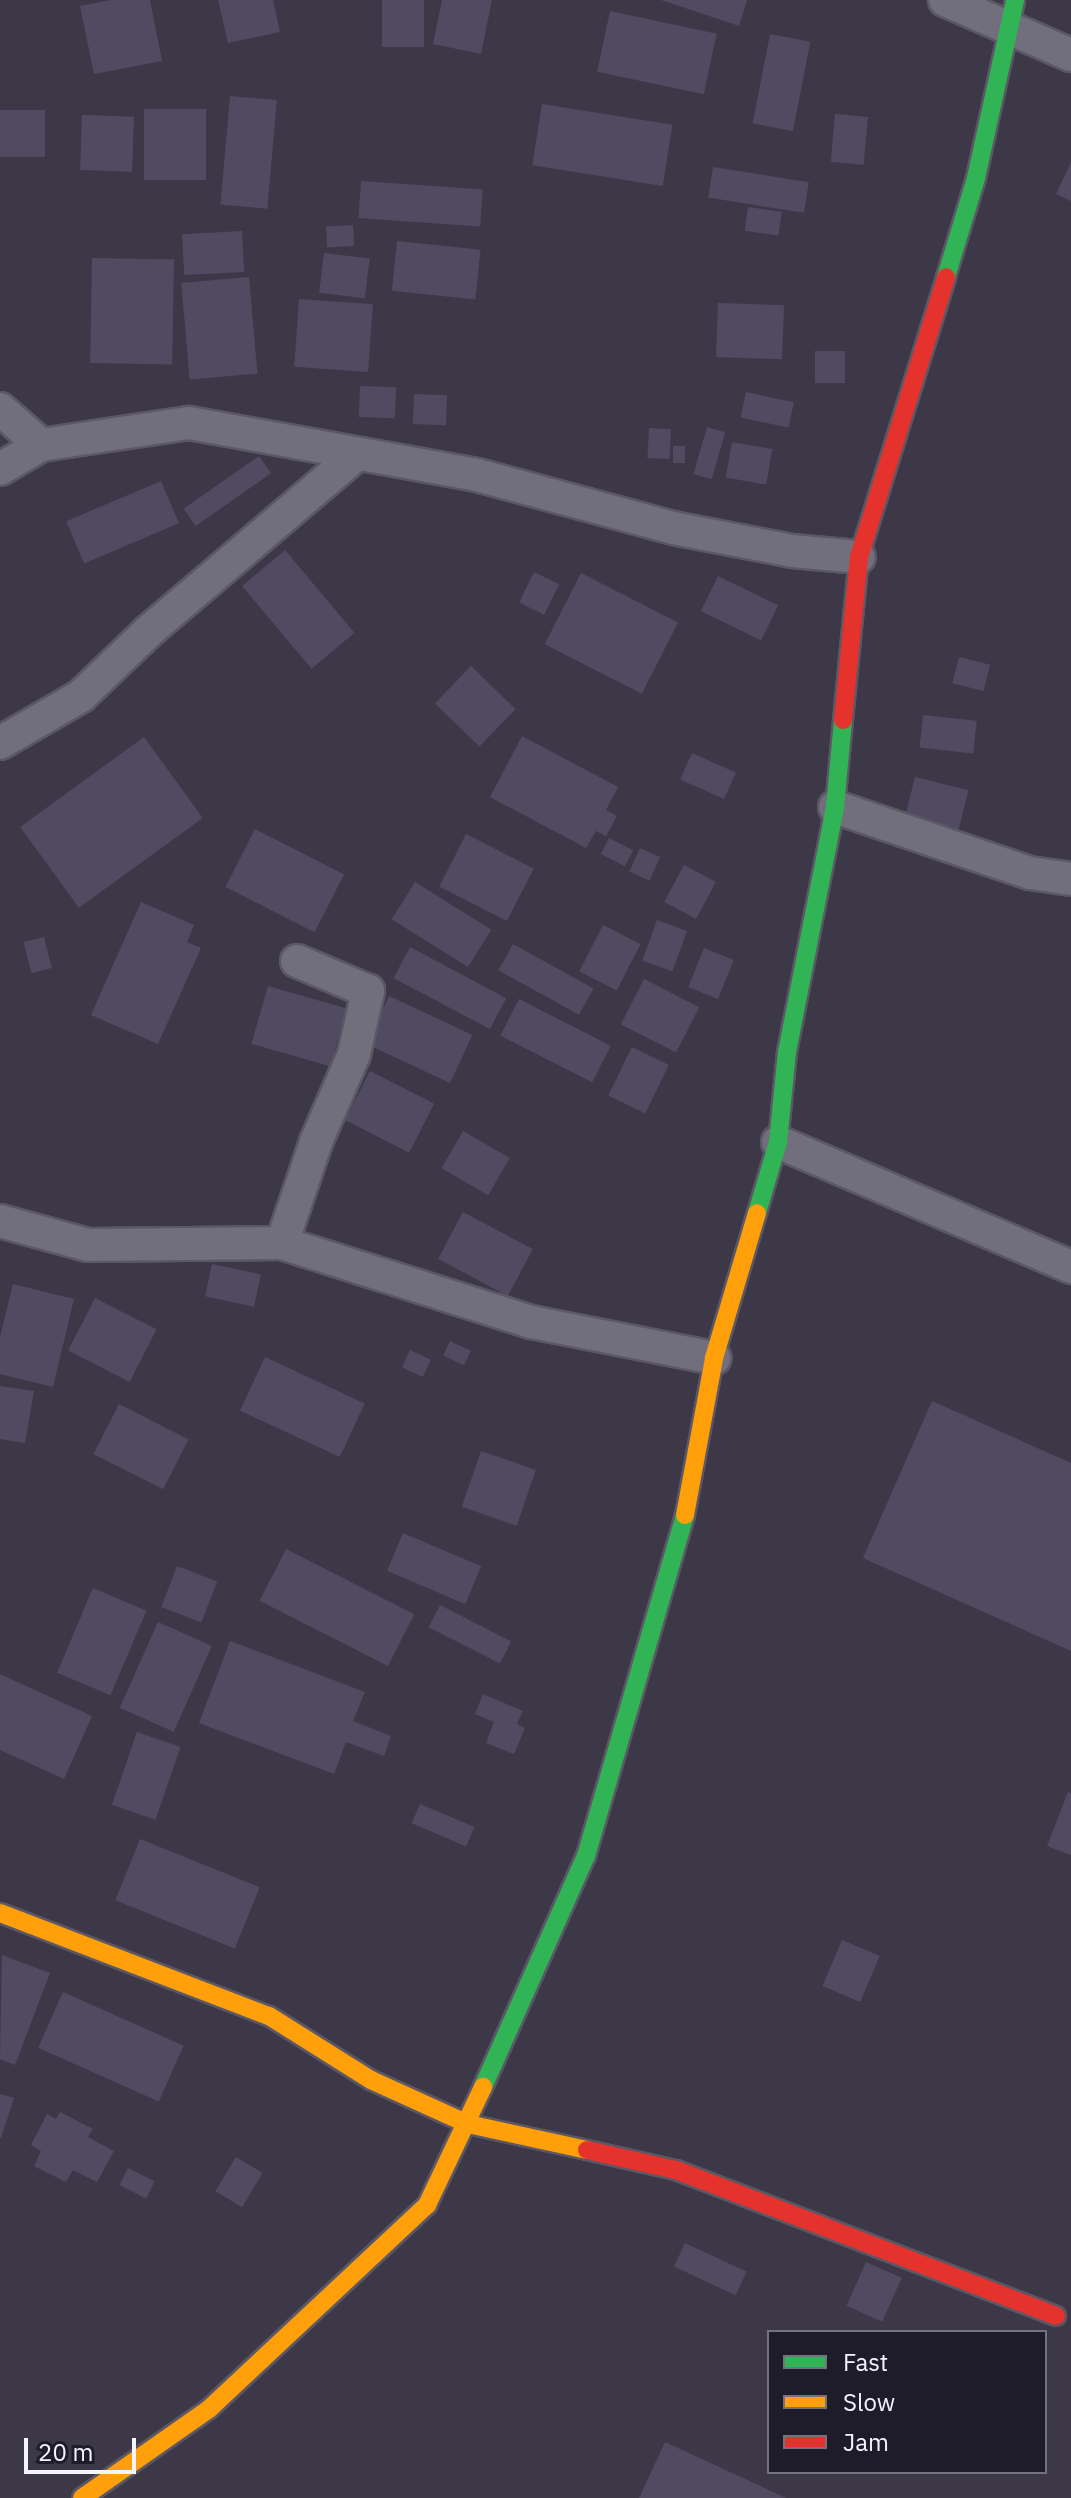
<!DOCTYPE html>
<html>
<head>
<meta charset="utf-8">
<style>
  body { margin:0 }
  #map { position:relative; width:1071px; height:2498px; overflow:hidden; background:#3c3848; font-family:"IBM Plex Sans",sans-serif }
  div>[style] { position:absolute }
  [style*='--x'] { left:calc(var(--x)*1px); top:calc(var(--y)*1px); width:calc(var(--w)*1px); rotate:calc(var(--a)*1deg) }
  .building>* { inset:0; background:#514b62; transform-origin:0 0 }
  .roads { filter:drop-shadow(2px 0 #5b5764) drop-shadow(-2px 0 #5b5764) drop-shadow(0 2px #5b5764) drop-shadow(0 -2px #5b5764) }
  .street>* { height:32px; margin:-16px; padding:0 16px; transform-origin:16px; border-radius:16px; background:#726f7d }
  .fast>* { height:18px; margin:-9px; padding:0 9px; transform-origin:9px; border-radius:9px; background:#30b455 }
  .slow>* { height:18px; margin:-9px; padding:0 9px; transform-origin:9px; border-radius:9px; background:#ff9f0a }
  .jam>* { height:18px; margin:-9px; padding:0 9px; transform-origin:9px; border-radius:9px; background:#e5322d }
  span { translate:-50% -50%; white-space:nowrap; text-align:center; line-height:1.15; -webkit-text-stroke:6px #1e1c29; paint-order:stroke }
  .legend { position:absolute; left:767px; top:2330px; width:280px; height:144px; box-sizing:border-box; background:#1e1c29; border:2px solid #74727e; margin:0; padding:10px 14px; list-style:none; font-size:24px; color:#f5f3fe }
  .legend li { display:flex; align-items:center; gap:16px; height:40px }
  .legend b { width:40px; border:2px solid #74727e }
  .scale { position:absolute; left:24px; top:2438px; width:112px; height:36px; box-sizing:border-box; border:4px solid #f5f3fe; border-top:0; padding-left:10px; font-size:24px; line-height:28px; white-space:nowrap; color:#f5f3fe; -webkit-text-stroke:6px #1e1c29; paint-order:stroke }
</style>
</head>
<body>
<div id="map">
  <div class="building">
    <div style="clip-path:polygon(111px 0,150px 0,162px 61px,94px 74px,80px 6px)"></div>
    <div style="clip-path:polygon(218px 0,273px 0,280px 32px,228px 43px)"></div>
    <div style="left:382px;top:0;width:42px;height:47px"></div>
    <div style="clip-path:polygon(442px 0,492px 0,481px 54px,433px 44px)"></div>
    <div style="clip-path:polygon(661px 0,747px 0,739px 26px)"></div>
    <div style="left:610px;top:11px;width:109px;height:62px;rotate:12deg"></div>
    <div style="left:770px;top:34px;width:41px;height:91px;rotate:11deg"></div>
    <div style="left:230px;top:96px;width:47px;height:109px;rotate:5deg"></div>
    <div style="left:542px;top:104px;width:132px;height:62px;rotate:9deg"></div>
    <div style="left:144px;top:109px;width:62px;height:71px"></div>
    <div style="left:0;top:110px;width:45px;height:47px"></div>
    <div style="left:835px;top:114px;width:33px;height:48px;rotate:5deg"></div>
    <div style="left:82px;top:115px;width:52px;height:55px;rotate:2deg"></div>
    <div style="clip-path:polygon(1071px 162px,1071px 201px,1056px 194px)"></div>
    <div style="left:713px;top:167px;width:97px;height:31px;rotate:9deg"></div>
    <div style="left:361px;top:181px;width:122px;height:37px;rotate:4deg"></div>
    <div style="left:748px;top:207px;width:34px;height:24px;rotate:8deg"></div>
    <div style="left:353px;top:225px;width:21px;height:27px;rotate:87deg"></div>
    <div style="left:242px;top:231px;width:41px;height:60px;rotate:87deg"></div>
    <div style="left:397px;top:241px;width:84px;height:50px;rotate:6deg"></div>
    <div style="left:324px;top:253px;width:46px;height:40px;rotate:7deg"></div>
    <div style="left:92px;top:258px;width:82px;height:105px;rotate:1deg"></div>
    <div style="left:249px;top:277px;width:97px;height:68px;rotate:85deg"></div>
    <div style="left:299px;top:299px;width:74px;height:68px;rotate:4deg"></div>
    <div style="left:718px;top:303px;width:66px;height:54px;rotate:2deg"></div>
    <div style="left:815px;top:351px;width:30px;height:32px"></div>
    <div style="left:360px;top:386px;width:36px;height:31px;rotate:2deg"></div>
    <div style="left:746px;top:392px;width:49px;height:26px;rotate:12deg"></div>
    <div style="left:414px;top:394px;width:33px;height:30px;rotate:2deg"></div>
    <div style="left:707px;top:427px;width:19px;height:49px;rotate:16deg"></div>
    <div style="left:649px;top:428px;width:22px;height:30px;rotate:3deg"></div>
    <div style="left:732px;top:442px;width:41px;height:36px;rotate:10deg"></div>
    <div style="left:673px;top:446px;width:12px;height:17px"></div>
    <div style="left:259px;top:456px;width:21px;height:92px;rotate:55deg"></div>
    <div style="left:161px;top:481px;width:46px;height:103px;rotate:67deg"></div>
    <div style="left:285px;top:550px;width:108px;height:56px;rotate:50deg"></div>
    <div style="left:534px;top:572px;width:28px;height:34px;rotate:26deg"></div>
    <div style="left:581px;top:573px;width:109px;height:80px;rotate:27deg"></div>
    <div style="left:718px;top:576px;width:67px;height:39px;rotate:26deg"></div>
    <div style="left:959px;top:657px;width:32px;height:27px;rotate:14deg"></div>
    <div style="left:471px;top:666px;width:62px;height:52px;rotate:44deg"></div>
    <div style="left:923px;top:715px;width:54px;height:33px;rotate:6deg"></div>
    <div style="clip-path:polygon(522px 736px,618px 787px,606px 810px,617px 816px,606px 836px,596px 831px,586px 848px,490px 797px)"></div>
    <div style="left:144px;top:737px;width:100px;height:153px;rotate:54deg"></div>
    <div style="left:692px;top:753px;width:48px;height:29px;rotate:24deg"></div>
    <div style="left:915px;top:777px;width:55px;height:45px;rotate:14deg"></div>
    <div style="left:255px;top:829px;width:100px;height:65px;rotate:27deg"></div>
    <div style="left:466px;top:834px;width:76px;height:59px;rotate:27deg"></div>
    <div style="left:609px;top:838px;width:27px;height:18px;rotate:27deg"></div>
    <div style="left:640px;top:848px;width:22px;height:26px;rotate:24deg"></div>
    <div style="left:684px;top:865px;width:36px;height:42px;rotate:28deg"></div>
    <div style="left:415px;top:882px;width:90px;height:44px;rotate:32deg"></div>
    <div style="clip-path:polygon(141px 902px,194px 925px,187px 942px,201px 948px,158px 1044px,91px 1015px)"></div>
    <div style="left:657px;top:920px;width:32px;height:43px;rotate:20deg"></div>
    <div style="left:603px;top:925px;width:42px;height:52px;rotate:27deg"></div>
    <div style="left:44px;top:937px;width:32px;height:21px;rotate:76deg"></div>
    <div style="left:513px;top:944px;width:92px;height:30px;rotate:29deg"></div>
    <div style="left:410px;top:947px;width:109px;height:35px;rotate:28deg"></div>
    <div style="left:704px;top:948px;width:32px;height:42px;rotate:22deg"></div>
    <div style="left:644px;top:979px;width:62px;height:51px;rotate:27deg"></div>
    <div style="left:268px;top:986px;width:82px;height:60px;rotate:16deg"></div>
    <div style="left:389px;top:996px;width:92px;height:53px;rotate:25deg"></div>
    <div style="left:519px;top:999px;width:103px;height:41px;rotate:27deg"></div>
    <div style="left:632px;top:1047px;width:41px;height:54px;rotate:26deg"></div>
    <div style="left:370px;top:1071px;width:72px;height:55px;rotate:27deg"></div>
    <div style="left:463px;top:1131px;width:54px;height:43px;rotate:30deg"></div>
    <div style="left:463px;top:1212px;width:79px;height:53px;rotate:28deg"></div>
    <div style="left:212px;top:1264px;width:50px;height:33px;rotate:12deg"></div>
    <div style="clip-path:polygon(13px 1284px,74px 1299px,53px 1387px,0 1374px,0 1337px)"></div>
    <div style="left:95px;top:1298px;width:69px;height:59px;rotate:27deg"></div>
    <div style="left:450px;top:1341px;width:23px;height:16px;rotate:25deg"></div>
    <div style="left:410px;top:1350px;width:23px;height:19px;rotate:25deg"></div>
    <div style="left:265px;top:1357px;width:110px;height:59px;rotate:25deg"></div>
    <div style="clip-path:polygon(0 1386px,34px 1391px,25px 1443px,0 1439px)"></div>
    <div style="clip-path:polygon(932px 1401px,1071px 1463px,1071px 1651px,863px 1558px)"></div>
    <div style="left:119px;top:1404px;width:78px;height:56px;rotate:27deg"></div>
    <div style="left:481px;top:1451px;width:58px;height:59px;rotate:19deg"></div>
    <div style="left:403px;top:1533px;width:85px;height:41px;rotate:23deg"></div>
    <div style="left:286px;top:1549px;width:144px;height:58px;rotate:27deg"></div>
    <div style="left:177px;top:1566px;width:43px;height:44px;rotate:21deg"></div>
    <div style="left:93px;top:1588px;width:58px;height:92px;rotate:23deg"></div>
    <div style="left:440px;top:1605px;width:80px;height:25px;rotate:27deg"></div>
    <div style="left:158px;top:1622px;width:59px;height:94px;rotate:24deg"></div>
    <div style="clip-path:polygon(230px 1641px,365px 1692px,353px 1721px,391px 1736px,384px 1756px,346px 1742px,334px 1774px,199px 1723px)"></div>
    <div style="clip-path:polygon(0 1674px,92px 1716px,64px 1779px,0 1750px)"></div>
    <div style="clip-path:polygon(483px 1694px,523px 1711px,517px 1724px,525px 1728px,514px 1754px,486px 1743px,494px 1722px,475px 1714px)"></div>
    <div style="left:137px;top:1732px;width:46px;height:77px;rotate:19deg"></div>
    <div style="clip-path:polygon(1068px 1792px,1071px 1793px,1071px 1855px,1047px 1846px)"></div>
    <div style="left:420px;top:1804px;width:59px;height:21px;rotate:23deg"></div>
    <div style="left:140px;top:1839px;width:129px;height:66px;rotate:22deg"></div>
    <div style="left:842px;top:1940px;width:41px;height:50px;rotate:23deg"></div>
    <div style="clip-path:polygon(2px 1955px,50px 1973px,15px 2065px,0 2059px)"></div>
    <div style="left:63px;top:1992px;width:132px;height:61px;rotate:24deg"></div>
    <div style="clip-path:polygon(0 2094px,14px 2098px,1px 2138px,0 2138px)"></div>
    <div style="clip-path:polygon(60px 2112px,93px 2129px,88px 2137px,114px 2151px,97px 2182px,73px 2170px,66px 2182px,34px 2166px,41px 2151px,31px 2145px,47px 2114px,56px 2119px)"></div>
    <div style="left:236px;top:2157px;width:31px;height:40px;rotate:31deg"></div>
    <div style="left:128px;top:2168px;width:30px;height:19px;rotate:27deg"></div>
    <div style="left:685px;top:2243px;width:68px;height:26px;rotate:25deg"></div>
    <div style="left:866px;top:2262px;width:39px;height:48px;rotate:24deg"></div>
    <div style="clip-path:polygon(665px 2442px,786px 2498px,639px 2498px)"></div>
  </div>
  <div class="roads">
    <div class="street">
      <div style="--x:945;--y:0;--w:137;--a:23.6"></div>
      <div style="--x:0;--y:409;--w:55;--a:41.3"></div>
      <div style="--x:0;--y:469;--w:48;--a:-30.3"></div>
      <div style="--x:41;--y:445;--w:150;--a:-8.5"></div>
      <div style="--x:189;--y:423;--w:293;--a:10.2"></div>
      <div style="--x:477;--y:475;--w:203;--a:15.1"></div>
      <div style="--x:673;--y:528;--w:121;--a:10.9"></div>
      <div style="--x:792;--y:551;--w:67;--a:5.1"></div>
      <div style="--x:0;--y:743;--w:94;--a:-30.1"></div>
      <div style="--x:81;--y:696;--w:94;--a:-43.7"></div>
      <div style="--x:149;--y:631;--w:273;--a:-40.4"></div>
      <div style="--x:835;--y:807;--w:206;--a:18.7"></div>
      <div style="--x:1030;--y:873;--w:41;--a:8.3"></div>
      <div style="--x:778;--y:1142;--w:319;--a:23.1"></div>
      <div style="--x:0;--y:1221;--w:91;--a:15.3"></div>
      <div style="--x:88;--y:1245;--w:194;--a:-0.6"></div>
      <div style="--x:282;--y:1243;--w:261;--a:17.6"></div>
      <div style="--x:531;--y:1322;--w:187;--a:11.1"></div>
      <div style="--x:282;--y:1243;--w:107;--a:-71.4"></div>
      <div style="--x:316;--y:1142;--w:96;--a:-66.6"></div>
      <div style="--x:354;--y:1054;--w:65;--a:-77.5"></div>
      <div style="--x:368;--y:991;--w:77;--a:-157.1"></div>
    </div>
    <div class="fast">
      <div style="--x:946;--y:277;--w:103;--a:-73.1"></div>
      <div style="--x:976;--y:178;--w:182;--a:-77.6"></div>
      <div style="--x:757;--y:1213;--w:74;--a:-73.5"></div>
      <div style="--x:778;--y:1142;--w:90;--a:-84.3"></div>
      <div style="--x:787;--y:1052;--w:250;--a:-78.9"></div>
      <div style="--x:835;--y:807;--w:87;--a:-84.7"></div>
      <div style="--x:483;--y:2087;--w:253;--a:-66"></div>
      <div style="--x:586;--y:1856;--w:355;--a:-73.8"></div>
    </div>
    <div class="slow">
      <div style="--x:685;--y:1515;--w:160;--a:-79.5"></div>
      <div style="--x:714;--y:1358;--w:151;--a:-73.5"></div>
      <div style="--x:0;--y:1913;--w:288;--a:21"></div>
      <div style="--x:269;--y:2016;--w:120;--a:32.1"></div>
      <div style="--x:371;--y:2080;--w:107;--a:24.4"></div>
      <div style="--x:468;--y:2124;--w:122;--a:12.3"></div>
      <div style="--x:82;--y:2498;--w:155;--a:-35"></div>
      <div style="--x:209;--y:2409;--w:299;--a:-43.1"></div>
      <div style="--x:427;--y:2205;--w:131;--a:-64.6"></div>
    </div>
    <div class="jam">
      <div style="--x:843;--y:720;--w:164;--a:-84.4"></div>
      <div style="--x:859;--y:557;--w:293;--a:-72.7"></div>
      <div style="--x:587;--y:2150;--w:91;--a:12.7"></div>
      <div style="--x:676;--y:2170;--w:407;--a:21"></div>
    </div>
  </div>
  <ul class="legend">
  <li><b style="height:10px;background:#30b455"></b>Fast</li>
  <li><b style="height:10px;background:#ff9f0a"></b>Slow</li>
  <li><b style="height:10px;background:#e5322d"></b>Jam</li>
  </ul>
  <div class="scale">20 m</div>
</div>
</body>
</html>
